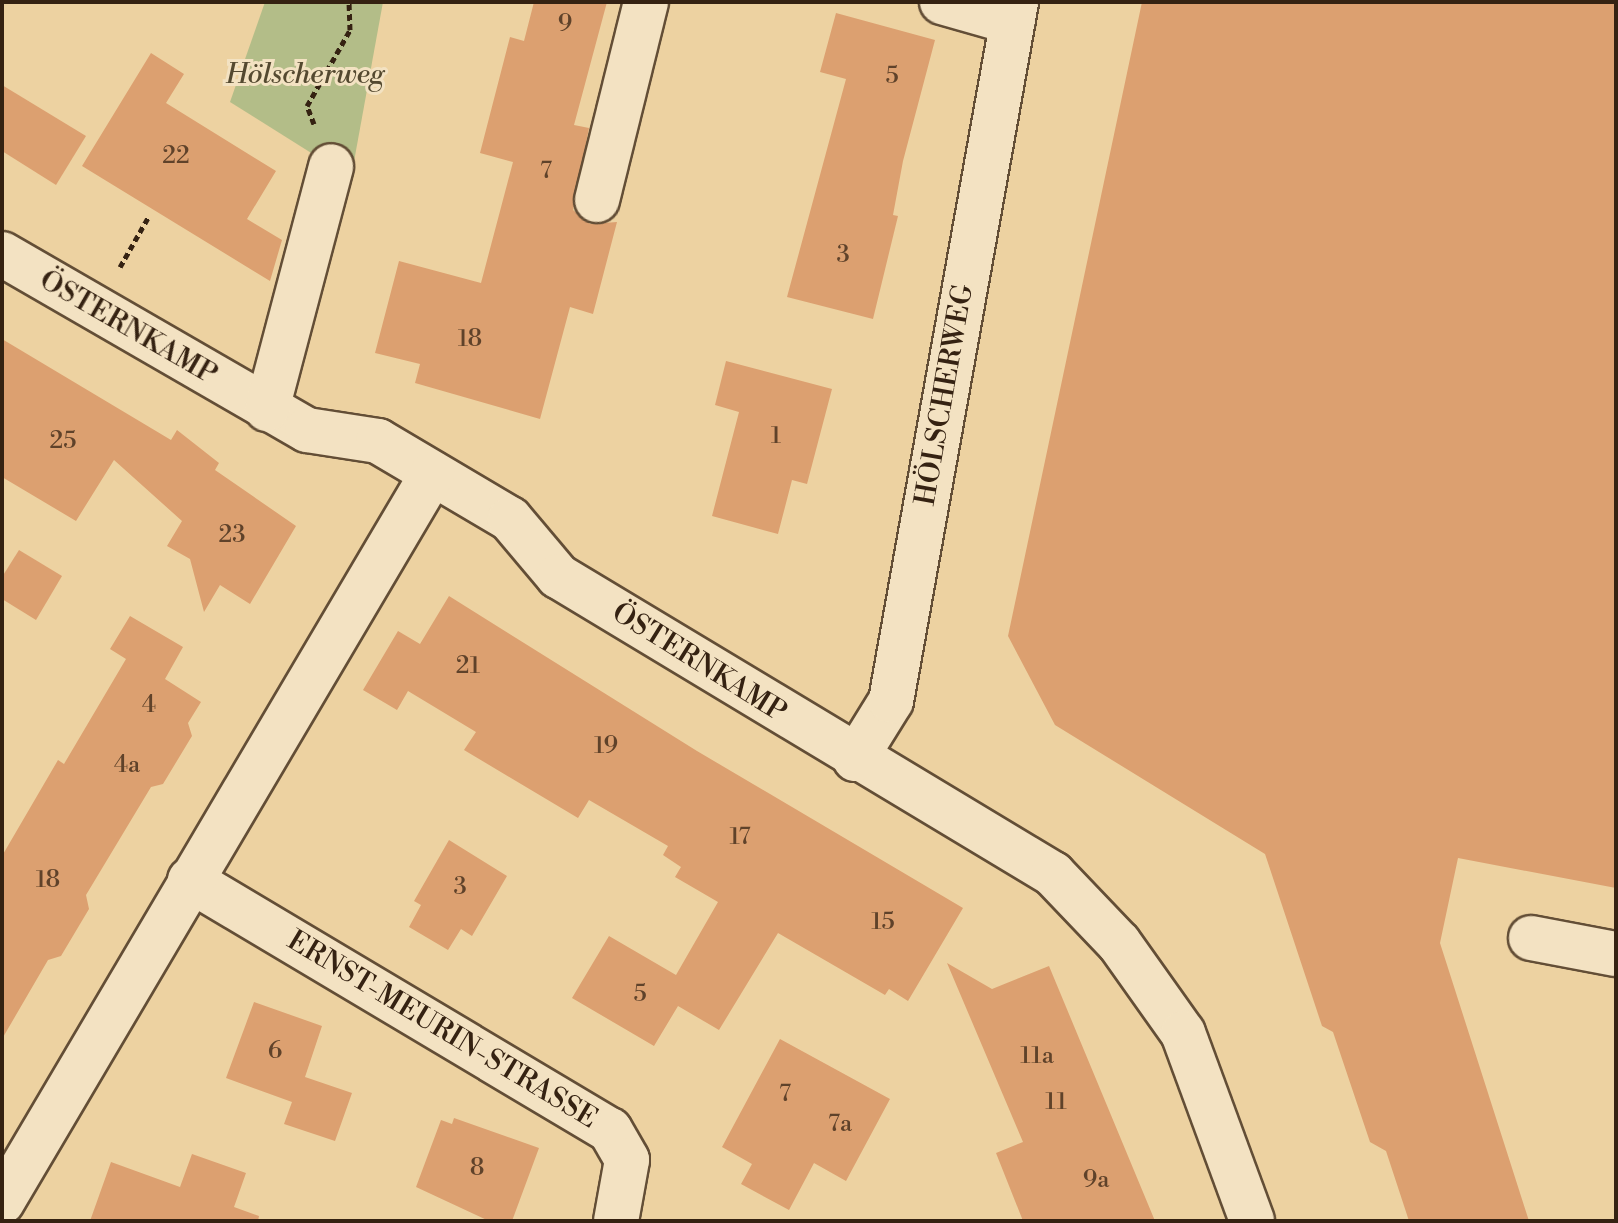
<!DOCTYPE html>
<html>
<head>
<meta charset="utf-8">
<style>
  body { margin:0 }
  #map { position:relative; width:1618px; height:1223px; overflow:hidden; background:#edd2a1; font-family:"Libre Bodoni",serif }
  div>[style] { position:absolute }
  [style*='--x'] { left:calc(var(--x)*1px); top:calc(var(--y)*1px); width:calc(var(--w)*1px); rotate:calc(var(--a)*1deg) }
  .green>* { inset:0; background:#b3bd88 }
  .building>* { inset:0; background:#dca070 }
  .path>* { height:5px; margin-top:-2.5px; transform-origin:0; background:repeating-linear-gradient(90deg,#352212 0 6px,transparent 0 10px) }
  .roads { filter:drop-shadow(2px 0 #634e36) drop-shadow(-2px 0 #634e36) drop-shadow(0 2px #634e36) drop-shadow(0 -2px #634e36) }
  .minor>* { height:44px; margin:-22px; padding:0 22px; transform-origin:22px; border-radius:22px; background:#f3e2c2 }
  span { translate:-50% -50%; white-space:nowrap; text-align:center; line-height:1.15; -webkit-text-stroke:6px #f3e2c2; paint-order:stroke }
  .number-label { font-size:24px; color:#5f422a }
  .number-label span { -webkit-text-stroke-width:0 }
  .park-label { font-size:28px; color:#544930; font-style:italic }
  .street-label { font-size:28px; color:#352212 }
  .frame { position:absolute; inset:0; border:4px solid #352212; pointer-events:none }
</style>
</head>
<body>
<div id="map">
  <div class="green">
    <div style="clip-path:polygon(265px 2px,383px 2px,351px 178px,230px 102px)"></div>
  </div>
  <div class="building">
    <div style="clip-path:polygon(534px 2px,607px 2px,574px 125px,589px 128px,573px 210px,590px 224px,617px 222px,593px 314px,570px 307px,540px 419px,415px 383px,420px 364px,375px 353px,399px 261px,481px 283px,513px 162px,480px 153px,510px 37px,524px 41px)"></div>
    <div style="clip-path:polygon(1142px 2px,1616px 2px,1616px 888px,1458px 858px,1440px 943px,1529px 1221px,1409px 1221px,1386px 1151px,1370px 1142px,1333px 1032px,1322px 1026px,1265px 854px,1055px 725px,1008px 636px)"></div>
    <div style="clip-path:polygon(836px 13px,935px 40px,903px 161px,893px 215px,898px 216px,873px 319px,787px 297px,846px 79px,820px 72px)"></div>
    <div style="clip-path:polygon(151px 53px,184px 74px,166px 103px,276px 171px,247px 219px,282px 240px,270px 281px,82px 166px)"></div>
    <div style="clip-path:polygon(2px 85px,86px 136px,56px 185px,2px 151px)"></div>
    <div style="clip-path:polygon(2px 339px,171px 440px,177px 430px,219px 463px,215px 470px,296px 526px,250px 604px,220px 585px,204px 612px,190px 559px,167px 546px,182px 521px,114px 460px,76px 521px,2px 477px)"></div>
    <div style="clip-path:polygon(726px 361px,832px 389px,807px 484px,792px 480px,778px 534px,712px 516px,739px 412px,715px 405px)"></div>
    <div style="clip-path:polygon(19px 550px,62px 576px,36px 620px,2px 599px,2px 577px)"></div>
    <div style="clip-path:polygon(449px 596px,697px 751px,963px 908px,908px 1001px,889px 989px,885px 995px,778px 933px,719px 1030px,678px 1006px,654px 1046px,572px 998px,609px 936px,676px 975px,718px 902px,675px 877px,681px 867px,663px 855px,668px 846px,589px 800px,578px 818px,464px 750px,476px 732px,408px 691px,397px 710px,363px 690px,398px 631px,420px 644px)"></div>
    <div style="clip-path:polygon(130px 616px,183px 647px,165px 679px,201px 702px,188px 723px,192px 736px,163px 784px,151px 787px,86px 895px,89px 909px,61px 956px,48px 960px,2px 1039px,2px 856px,58px 760px,64px 764px,126px 659px,110px 649px)"></div>
    <div style="clip-path:polygon(449px 840px,507px 876px,472px 936px,461px 929px,448px 950px,409px 927px,421px 905px,414px 901px)"></div>
    <div style="clip-path:polygon(947px 963px,992px 989px,1049px 966px,1155px 1221px,1023px 1221px,996px 1153px,1023px 1142px)"></div>
    <div style="clip-path:polygon(254px 1002px,322px 1026px,305px 1077px,352px 1093px,335px 1141px,284px 1124px,292px 1102px,226px 1078px)"></div>
    <div style="clip-path:polygon(780px 1039px,890px 1099px,846px 1181px,814px 1163px,789px 1210px,741px 1184px,752px 1164px,722px 1147px)"></div>
    <div style="clip-path:polygon(454px 1118px,539px 1148px,512px 1221px,489px 1221px,416px 1187px,441px 1120px,452px 1124px)"></div>
    <div style="clip-path:polygon(192px 1154px,246px 1173px,234px 1207px,259px 1216px,258px 1221px,90px 1221px,111px 1162px,180px 1187px)"></div>
  </div>
  <div class="path">
    <div style="--x:314;--y:124;--w:19;--a:-111"></div>
    <div style="--x:307;--y:106;--w:87;--a:-60.5"></div>
    <div style="--x:350;--y:30;--w:28;--a:-92"></div>
    <div style="--x:120;--y:267;--w:59;--a:-60.4"></div>
  </div>
  <div class="roads">
    <div class="minor">
      <div style="--x:942;--y:2;--w:73;--a:15.9"></div>
      <div style="--x:597;--y:200;--w:204;--a:-76.1"></div>
      <div style="--x:2;--y:254;--w:352;--a:30"></div>
      <div style="--x:307;--y:430;--w:72;--a:8.8"></div>
      <div style="--x:378;--y:441;--w:153;--a:30.6"></div>
      <div style="--x:510;--y:519;--w:75;--a:49.9"></div>
      <div style="--x:558;--y:576;--w:578;--a:31.05"></div>
      <div style="--x:1053;--y:874;--w:95;--a:46.3"></div>
      <div style="--x:1119;--y:943;--w:110;--a:54.6"></div>
      <div style="--x:1183;--y:1033;--w:200;--a:69.8"></div>
      <div style="--x:267;--y:409;--w:251;--a:-75.2"></div>
      <div style="--x:855;--y:759;--w:68;--a:-58.2"></div>
      <div style="--x:891;--y:701;--w:710;--a:-79.86"></div>
      <div style="--x:190;--y:880;--w:489;--a:30.8"></div>
      <div style="--x:610;--y:1130;--w:34;--a:60"></div>
      <div style="--x:627;--y:1160;--w:62;--a:100.2"></div>
      <div style="--x:1531;--y:938;--w:86;--a:10.7"></div>
      <div style="--x:2;--y:1202;--w:846;--a:-59.43"></div>
    </div>
  </div>
  <div class="number-label">
    <span style="left:565px;top:25px">9</span>
    <span style="left:892px;top:77px">5</span>
    <span style="left:176px;top:157px">22</span>
    <span style="left:546px;top:172px">7</span>
    <span style="left:843px;top:256px">3</span>
    <span style="left:470px;top:340px">18</span>
    <span style="left:776px;top:437px">1</span>
    <span style="left:63px;top:442px">25</span>
    <span style="left:232px;top:536px">23</span>
    <span style="left:468px;top:667px">21</span>
    <span style="left:149px;top:706px">4</span>
    <span style="left:606px;top:747px">19</span>
    <span style="left:127px;top:766px">4a</span>
    <span style="left:740px;top:838px">17</span>
    <span style="left:48px;top:881px">18</span>
    <span style="left:460px;top:888px">3</span>
    <span style="left:883px;top:923px">15</span>
    <span style="left:640px;top:995px">5</span>
    <span style="left:275px;top:1052px">6</span>
    <span style="left:1037px;top:1057px">11a</span>
    <span style="left:785px;top:1095px">7</span>
    <span style="left:1056px;top:1103px">11</span>
    <span style="left:840px;top:1125px">7a</span>
    <span style="left:477px;top:1169px">8</span>
    <span style="left:1096px;top:1181px">9a</span>
  </div>
  <div class="park-label">
    <span style="left:305px;top:75px">Hölscherweg</span>
  </div>
  <div class="street-label">
    <span style="left:128px;top:328px;rotate:30deg">ÖSTERNKAMP</span>
    <span style="left:945px;top:395px;rotate:-80deg">HÖLSCHERWEG</span>
    <span style="left:699px;top:663px;rotate:32deg">ÖSTERNKAMP</span>
    <span style="left:442px;top:1030px;rotate:31deg">ERNST-MEURIN-STRASSE</span>
  </div>
  <div class="frame"></div>
</div>
</body>
</html>
